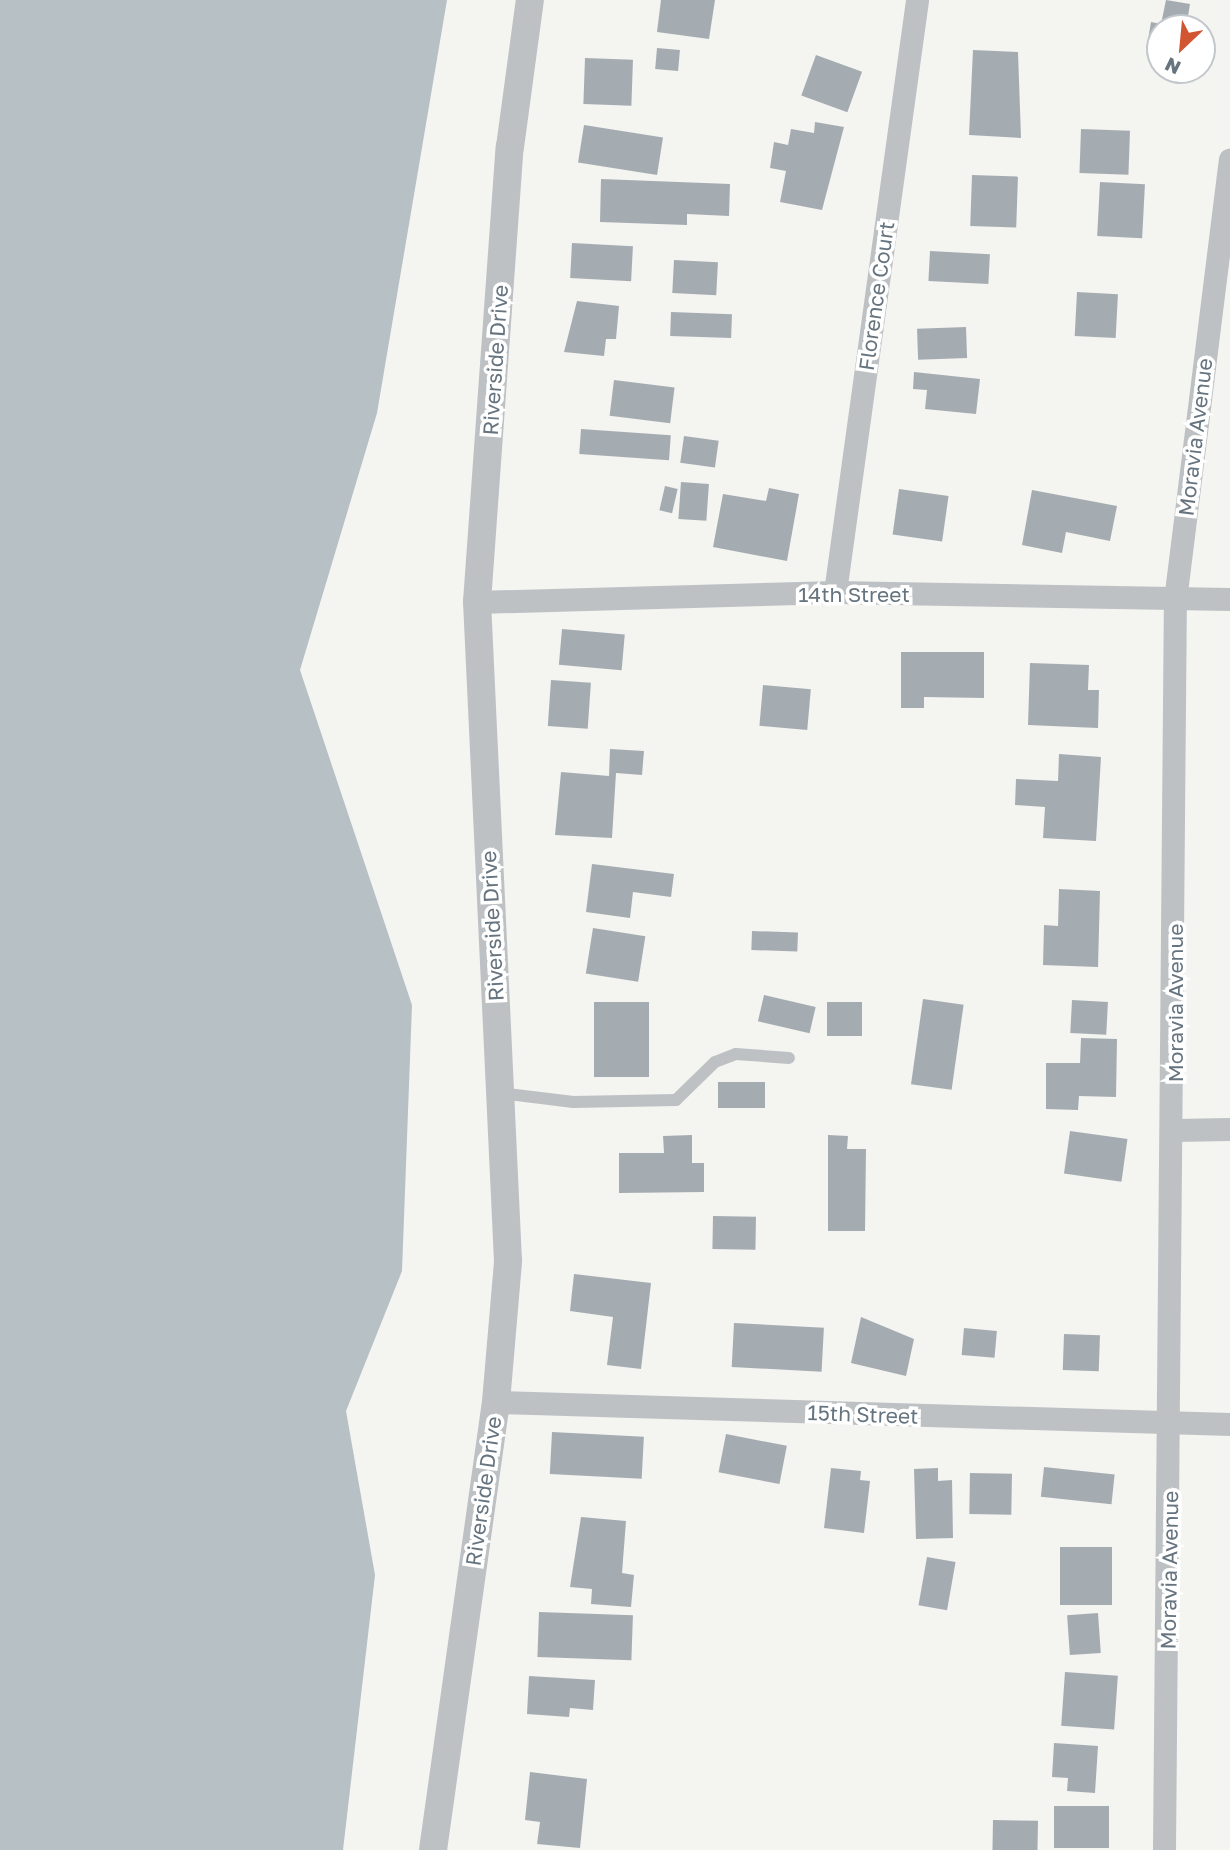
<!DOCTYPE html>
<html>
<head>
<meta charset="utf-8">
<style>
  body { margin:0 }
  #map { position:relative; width:1230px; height:1850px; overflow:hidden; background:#f4f4f1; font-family:"Golos Text",sans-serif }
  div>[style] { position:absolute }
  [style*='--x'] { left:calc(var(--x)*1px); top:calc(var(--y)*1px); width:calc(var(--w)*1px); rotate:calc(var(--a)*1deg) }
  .water>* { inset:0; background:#b6c0c5 }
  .building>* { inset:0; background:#a5acb1; transform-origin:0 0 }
  .service>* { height:12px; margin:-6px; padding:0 6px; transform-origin:6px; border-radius:6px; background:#bdc1c4 }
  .minor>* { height:23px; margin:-11.5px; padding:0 11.5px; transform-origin:11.5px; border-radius:11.5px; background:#bdc1c4 }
  .tertiary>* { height:28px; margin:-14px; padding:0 14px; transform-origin:14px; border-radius:14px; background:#bdc1c4 }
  span { translate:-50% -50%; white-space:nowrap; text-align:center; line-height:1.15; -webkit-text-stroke:7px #fff; paint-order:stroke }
  .street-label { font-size:21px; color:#66747f }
  .north { position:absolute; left:1146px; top:14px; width:70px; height:70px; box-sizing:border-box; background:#fff; border:2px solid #c2c7cc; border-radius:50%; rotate:206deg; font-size:19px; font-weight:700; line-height:28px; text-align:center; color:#66747f }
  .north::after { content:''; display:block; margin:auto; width:24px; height:32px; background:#d25532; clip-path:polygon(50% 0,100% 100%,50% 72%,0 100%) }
</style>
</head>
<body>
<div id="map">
  <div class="water">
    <div style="clip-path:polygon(0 0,447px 0,377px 413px,300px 670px,412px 1005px,402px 1271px,346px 1411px,375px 1575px,343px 1850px,0 1850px)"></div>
  </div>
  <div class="building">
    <div style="clip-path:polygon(661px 0,715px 0,709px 39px,657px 32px)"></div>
    <div style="clip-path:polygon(1166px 0,1190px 4px,1186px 28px,1160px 28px,1160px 48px,1147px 46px,1151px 22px,1161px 24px)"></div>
    <div style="left:657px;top:48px;width:23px;height:21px;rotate:5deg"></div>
    <div style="clip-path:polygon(973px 50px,1018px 52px,1021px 138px,969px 135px)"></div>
    <div style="left:816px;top:55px;width:49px;height:43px;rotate:20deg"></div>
    <div style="left:585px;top:58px;width:48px;height:46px;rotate:2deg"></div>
    <div style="clip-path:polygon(815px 122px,844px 127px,822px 210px,780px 202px,786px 171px,770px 168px,774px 142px,788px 145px,791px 129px,814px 133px)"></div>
    <div style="left:584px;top:125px;width:80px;height:38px;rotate:9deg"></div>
    <div style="left:1081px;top:129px;width:49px;height:44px;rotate:2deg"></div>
    <div style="left:972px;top:175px;width:46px;height:51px;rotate:2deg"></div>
    <div style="clip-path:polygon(601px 179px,730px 184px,729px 216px,687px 214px,687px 225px,600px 222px)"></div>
    <div style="left:1100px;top:182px;width:45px;height:54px;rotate:3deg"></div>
    <div style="left:572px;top:243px;width:61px;height:35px;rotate:3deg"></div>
    <div style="left:930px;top:251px;width:60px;height:30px;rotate:3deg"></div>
    <div style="left:674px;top:260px;width:44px;height:33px;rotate:3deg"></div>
    <div style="left:1077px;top:292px;width:41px;height:44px;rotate:3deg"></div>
    <div style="clip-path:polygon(577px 301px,619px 306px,616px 339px,606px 339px,604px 356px,564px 352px)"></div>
    <div style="left:671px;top:312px;width:61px;height:24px;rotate:2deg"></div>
    <div style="left:966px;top:327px;width:31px;height:49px;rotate:88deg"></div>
    <div style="clip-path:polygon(914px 372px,980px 379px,976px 414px,925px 409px,927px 390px,913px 389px)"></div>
    <div style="left:614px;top:380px;width:61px;height:36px;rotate:7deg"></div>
    <div style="left:581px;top:429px;width:90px;height:25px;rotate:4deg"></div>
    <div style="left:684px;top:436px;width:35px;height:27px;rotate:8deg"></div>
    <div style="left:681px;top:482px;width:28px;height:37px;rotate:4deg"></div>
    <div style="left:665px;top:486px;width:13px;height:25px;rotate:13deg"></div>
    <div style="clip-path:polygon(769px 488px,799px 494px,787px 561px,713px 547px,723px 494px,766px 501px)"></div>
    <div style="left:899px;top:489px;width:50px;height:46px;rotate:8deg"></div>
    <div style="clip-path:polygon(1032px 490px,1117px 506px,1110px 541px,1066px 532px,1062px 553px,1022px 545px)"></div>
    <div style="left:562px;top:629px;width:63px;height:36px;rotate:5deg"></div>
    <div style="clip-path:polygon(901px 652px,984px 652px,984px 698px,924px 697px,924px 708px,901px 708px)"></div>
    <div style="clip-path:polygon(1030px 663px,1089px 665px,1088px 690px,1099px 690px,1098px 728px,1028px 725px)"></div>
    <div style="left:551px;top:680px;width:40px;height:46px;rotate:4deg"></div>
    <div style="left:763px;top:685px;width:48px;height:41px;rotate:5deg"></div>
    <div style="clip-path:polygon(610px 749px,644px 751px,642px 775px,616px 773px,612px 838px,555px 835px,561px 772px,609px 776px)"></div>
    <div style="clip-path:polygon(1059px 754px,1101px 757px,1096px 841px,1043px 838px,1045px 807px,1015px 805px,1016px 779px,1058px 781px)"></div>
    <div style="clip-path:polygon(592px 864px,674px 874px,671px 897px,633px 892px,630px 918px,586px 912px)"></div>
    <div style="clip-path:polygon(1059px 889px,1100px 891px,1098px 967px,1043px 965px,1044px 925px,1058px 926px)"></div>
    <div style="left:593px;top:928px;width:53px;height:46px;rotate:9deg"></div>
    <div style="left:752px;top:931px;width:46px;height:19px;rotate:2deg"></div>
    <div style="left:764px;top:995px;width:53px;height:27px;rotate:13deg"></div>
    <div style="left:923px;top:999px;width:41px;height:86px;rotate:8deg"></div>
    <div style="left:1072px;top:1000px;width:36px;height:33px;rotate:3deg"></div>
    <div style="left:594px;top:1002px;width:55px;height:75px"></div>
    <div style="left:827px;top:1002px;width:35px;height:34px"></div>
    <div style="clip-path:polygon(1081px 1038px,1117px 1039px,1116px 1097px,1079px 1096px,1078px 1110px,1046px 1109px,1046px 1063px,1080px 1063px)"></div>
    <div style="left:718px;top:1082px;width:47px;height:26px"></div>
    <div style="left:1070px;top:1131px;width:58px;height:43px;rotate:8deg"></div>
    <div style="clip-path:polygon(692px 1135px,692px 1163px,704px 1163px,704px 1192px,619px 1193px,619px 1153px,664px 1153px,663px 1136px)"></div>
    <div style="clip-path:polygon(828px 1135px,848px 1136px,847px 1149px,866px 1149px,865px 1231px,828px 1231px)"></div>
    <div style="left:713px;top:1216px;width:43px;height:33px;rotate:1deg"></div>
    <div style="clip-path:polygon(574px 1274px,651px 1283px,641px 1369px,607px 1365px,613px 1317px,570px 1311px)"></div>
    <div style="clip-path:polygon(861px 1317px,914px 1339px,906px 1376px,851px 1363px)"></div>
    <div style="left:734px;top:1323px;width:90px;height:44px;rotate:3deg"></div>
    <div style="left:964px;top:1328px;width:33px;height:27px;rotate:5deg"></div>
    <div style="left:1064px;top:1334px;width:36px;height:36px;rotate:2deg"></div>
    <div style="left:552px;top:1432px;width:92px;height:42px;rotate:3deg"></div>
    <div style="left:726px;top:1434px;width:62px;height:39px;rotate:11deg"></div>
    <div style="left:1044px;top:1467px;width:71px;height:30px;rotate:6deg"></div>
    <div style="clip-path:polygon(831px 1468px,861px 1471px,860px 1480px,870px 1481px,864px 1533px,824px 1528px)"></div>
    <div style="clip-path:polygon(938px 1468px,938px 1481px,952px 1480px,953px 1538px,916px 1539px,914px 1469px)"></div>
    <div style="left:970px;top:1473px;width:42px;height:41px;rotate:1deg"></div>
    <div style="clip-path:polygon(581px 1517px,626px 1521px,622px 1573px,634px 1575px,631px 1607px,591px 1604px,592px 1589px,570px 1587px)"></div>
    <div style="left:1060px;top:1547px;width:52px;height:58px"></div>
    <div style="left:927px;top:1557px;width:29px;height:49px;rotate:10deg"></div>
    <div style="left:539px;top:1612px;width:94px;height:45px;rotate:2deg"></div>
    <div style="left:1098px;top:1613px;width:40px;height:31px;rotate:86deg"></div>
    <div style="left:1065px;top:1672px;width:53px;height:54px;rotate:4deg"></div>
    <div style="clip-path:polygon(529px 1676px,595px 1680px,593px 1710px,570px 1708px,569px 1717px,527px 1714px)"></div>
    <div style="clip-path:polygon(1054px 1743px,1098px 1746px,1095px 1793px,1067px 1791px,1068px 1778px,1052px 1777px)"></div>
    <div style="clip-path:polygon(530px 1772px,587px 1779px,580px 1848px,537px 1844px,540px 1822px,525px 1820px)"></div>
    <div style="left:1054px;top:1806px;width:55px;height:42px"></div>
    <div style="left:993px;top:1820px;width:45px;height:30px;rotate:1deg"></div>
  </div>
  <div class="service">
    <div style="--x:500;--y:1093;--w:74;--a:7"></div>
    <div style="--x:573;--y:1102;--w:103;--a:-1.1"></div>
    <div style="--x:676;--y:1100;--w:54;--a:-44.3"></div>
    <div style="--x:715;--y:1062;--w:22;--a:-21"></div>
    <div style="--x:736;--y:1054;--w:53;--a:4.3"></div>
  </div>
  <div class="minor">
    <div style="--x:835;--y:592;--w:598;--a:-82.11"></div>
    <div style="--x:477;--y:602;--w:358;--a:-1.6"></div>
    <div style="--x:835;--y:592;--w:395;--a:1"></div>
    <div style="--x:1175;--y:1130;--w:55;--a:-1"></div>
    <div style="--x:496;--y:1402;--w:734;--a:1.72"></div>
    <div style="--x:1164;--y:1850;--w:1250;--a:-89.5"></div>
    <div style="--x:1175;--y:600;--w:444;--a:-82.9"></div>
  </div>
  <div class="tertiary">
    <div style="--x:433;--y:1850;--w:452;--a:-82"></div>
    <div style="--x:496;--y:1402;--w:142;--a:-85.1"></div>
    <div style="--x:508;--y:1261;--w:660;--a:-92.69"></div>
    <div style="--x:477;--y:602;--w:456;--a:-85.9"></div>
    <div style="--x:510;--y:147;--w:148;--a:-82.3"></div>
  </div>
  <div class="street-label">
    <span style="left:876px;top:296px;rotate:-82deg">Florence Court</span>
    <span style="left:495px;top:360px;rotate:-86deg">Riverside Drive</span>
    <span style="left:1195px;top:437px;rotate:-83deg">Moravia Avenue</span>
    <span style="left:854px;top:594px">14th Street</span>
    <span style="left:492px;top:926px;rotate:-93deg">Riverside Drive</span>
    <span style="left:1175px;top:1003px;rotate:-90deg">Moravia Avenue</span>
    <span style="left:863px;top:1414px;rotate:2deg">15th Street</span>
    <span style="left:483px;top:1491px;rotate:-82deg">Riverside Drive</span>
    <span style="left:1169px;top:1570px;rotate:-89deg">Moravia Avenue</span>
  </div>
  <div class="north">N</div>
</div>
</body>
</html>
